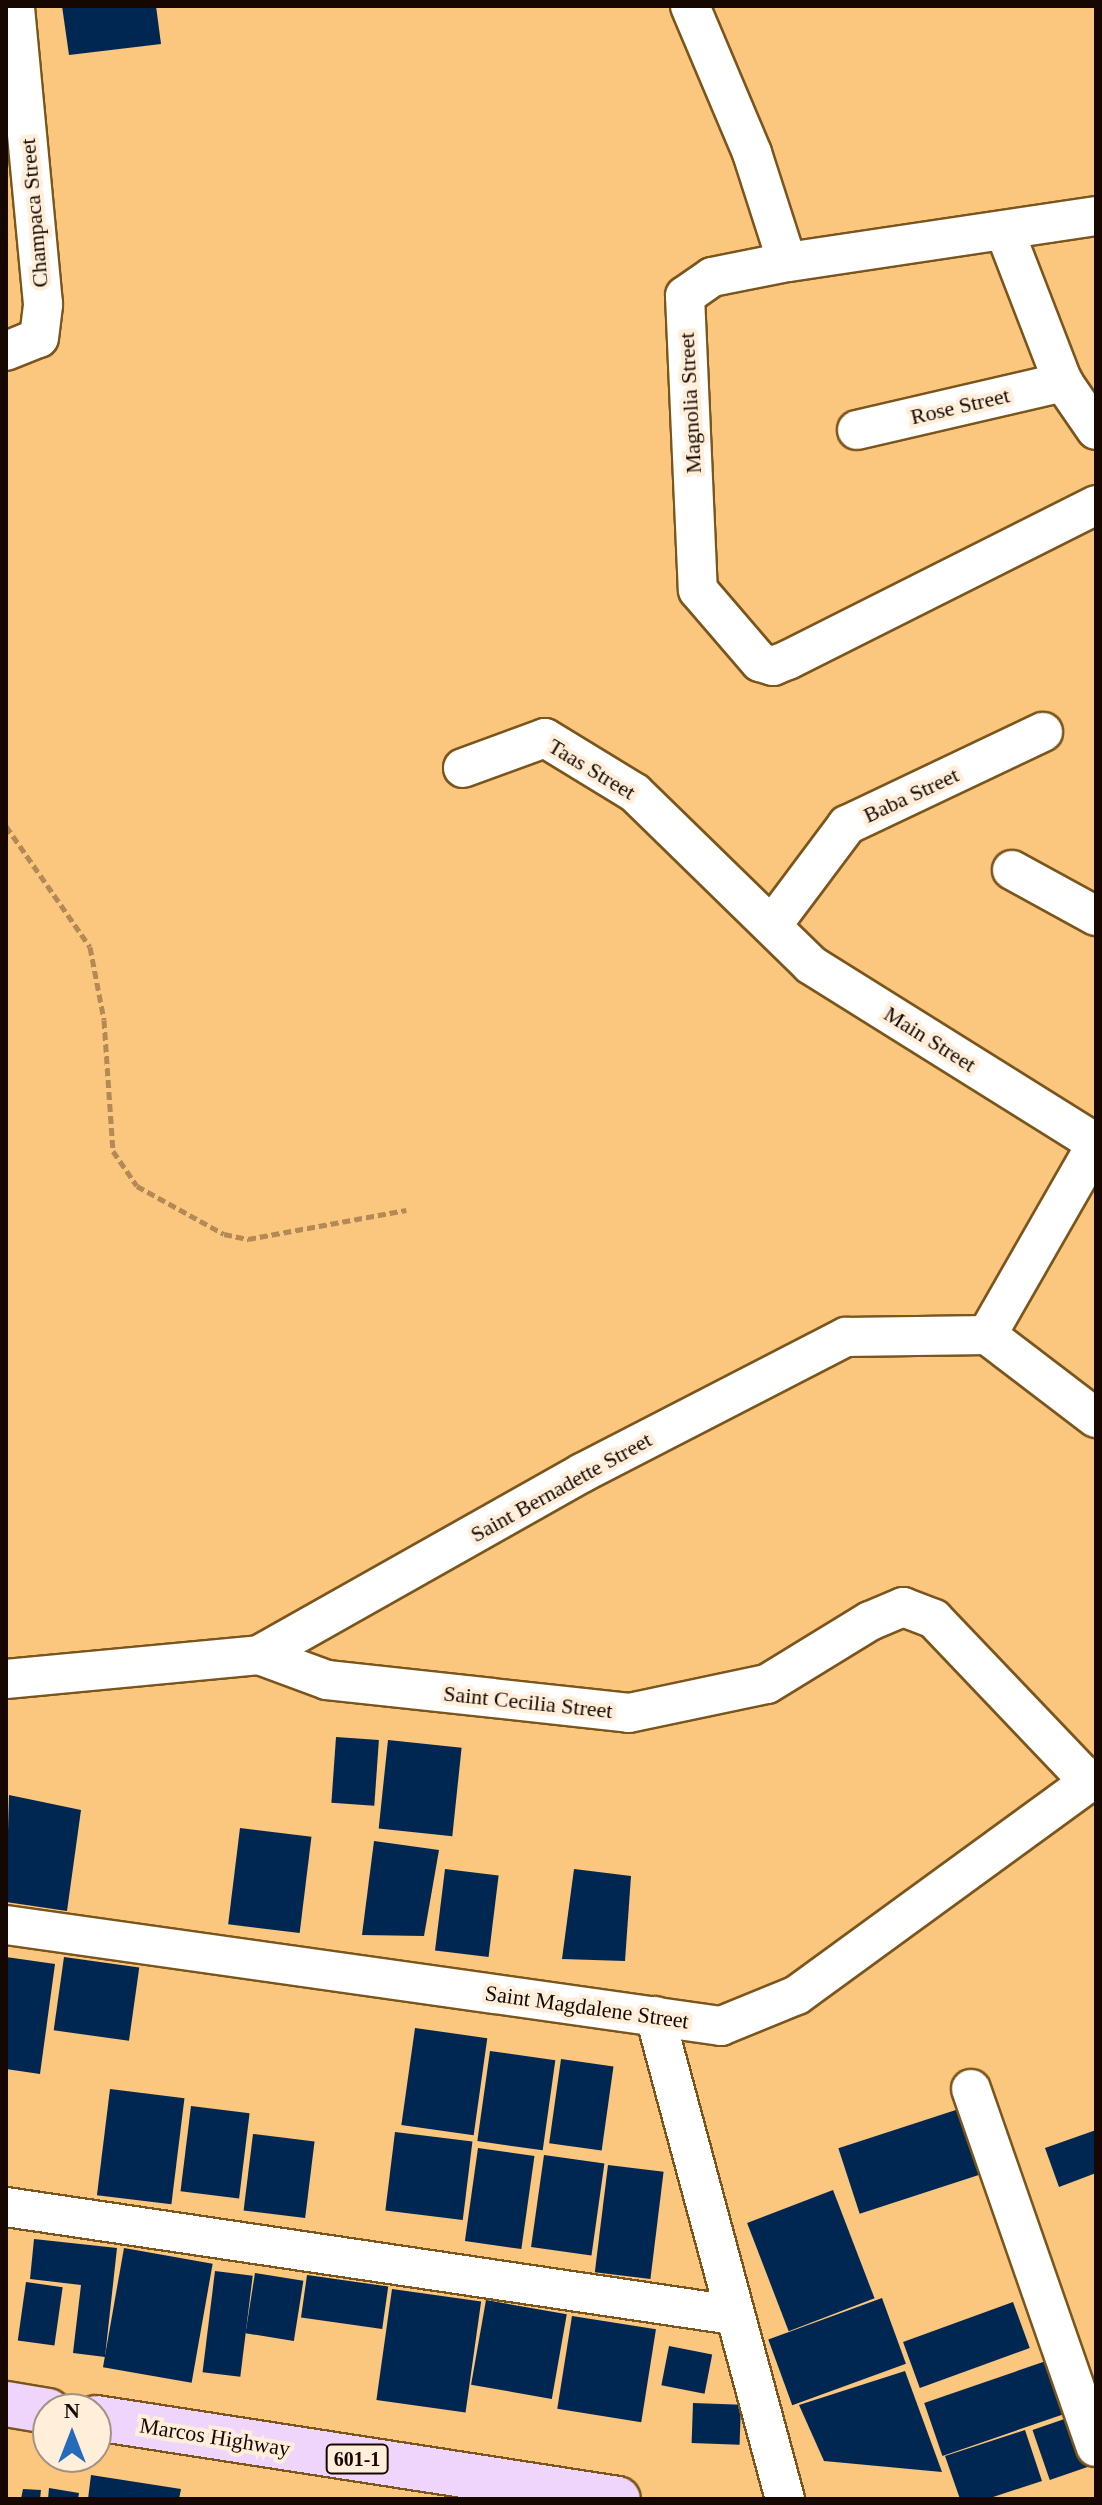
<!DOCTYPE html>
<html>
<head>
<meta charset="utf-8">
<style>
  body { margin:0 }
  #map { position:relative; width:1102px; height:2505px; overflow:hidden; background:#fbc67d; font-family:"Times New Roman",serif }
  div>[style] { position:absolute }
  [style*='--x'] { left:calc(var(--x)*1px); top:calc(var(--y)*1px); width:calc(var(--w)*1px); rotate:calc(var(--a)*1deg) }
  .building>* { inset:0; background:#002751; transform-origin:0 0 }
  .path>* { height:5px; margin-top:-2.5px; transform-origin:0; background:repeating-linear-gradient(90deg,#b38a56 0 8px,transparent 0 12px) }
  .roads { filter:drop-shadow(2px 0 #7a561d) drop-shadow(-2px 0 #7a561d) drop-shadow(0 2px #7a561d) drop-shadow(0 -2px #7a561d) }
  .street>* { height:38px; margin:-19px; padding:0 19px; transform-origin:19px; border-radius:19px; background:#fff }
  .primary>* { height:44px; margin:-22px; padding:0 22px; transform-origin:22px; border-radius:22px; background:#efd5fc }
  span { translate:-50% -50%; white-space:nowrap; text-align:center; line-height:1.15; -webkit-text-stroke:8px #ffeeda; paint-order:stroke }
  .shield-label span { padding:2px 6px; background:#ffeeda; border:2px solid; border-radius:6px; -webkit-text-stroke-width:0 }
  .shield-label { font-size:20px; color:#160800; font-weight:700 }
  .street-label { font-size:22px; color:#160800 }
  .frame { position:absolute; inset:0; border:8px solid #160800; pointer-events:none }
  .north { position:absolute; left:32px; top:2393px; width:80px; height:80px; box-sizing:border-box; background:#ffeeda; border:2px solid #a29283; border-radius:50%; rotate:0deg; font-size:22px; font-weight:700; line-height:32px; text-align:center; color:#160800 }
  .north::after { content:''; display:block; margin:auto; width:28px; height:36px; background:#246bbc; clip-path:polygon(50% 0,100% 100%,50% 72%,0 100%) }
</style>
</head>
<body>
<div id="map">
  <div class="building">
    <div style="clip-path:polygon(62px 6px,156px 6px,161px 44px,69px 55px)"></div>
    <div style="left:336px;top:1737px;width:43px;height:66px;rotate:4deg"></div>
    <div style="left:388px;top:1740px;width:74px;height:89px;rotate:6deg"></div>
    <div style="clip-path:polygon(9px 1795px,81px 1810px,67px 1911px,6px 1902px)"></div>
    <div style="left:240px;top:1828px;width:72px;height:97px;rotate:7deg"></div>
    <div style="clip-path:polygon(374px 1841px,439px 1850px,424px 1936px,362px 1935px)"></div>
    <div style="left:445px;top:1869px;width:54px;height:82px;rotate:7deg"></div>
    <div style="clip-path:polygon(574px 1869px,631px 1876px,625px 1961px,562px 1959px)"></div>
    <div style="clip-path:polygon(6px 1957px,55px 1964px,40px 2074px,6px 2069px)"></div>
    <div style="left:64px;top:1957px;width:76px;height:74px;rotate:8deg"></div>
    <div style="left:415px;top:2028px;width:73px;height:98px;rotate:8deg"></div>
    <div style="left:490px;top:2051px;width:66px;height:91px;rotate:8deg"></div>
    <div style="left:561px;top:2059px;width:53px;height:85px;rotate:8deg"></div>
    <div style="left:110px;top:2089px;width:75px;height:107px;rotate:7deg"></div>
    <div style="left:191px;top:2106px;width:59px;height:86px;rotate:7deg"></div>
    <div style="left:962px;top:2108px;width:69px;height:130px;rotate:72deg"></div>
    <div style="clip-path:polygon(1096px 2130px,1096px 2173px,1059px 2187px,1045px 2148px)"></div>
    <div style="left:395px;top:2132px;width:78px;height:79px;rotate:7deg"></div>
    <div style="left:253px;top:2134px;width:62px;height:77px;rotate:7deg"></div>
    <div style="left:478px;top:2148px;width:57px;height:94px;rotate:8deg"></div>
    <div style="left:544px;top:2155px;width:61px;height:93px;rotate:8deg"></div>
    <div style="left:608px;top:2165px;width:56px;height:108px;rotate:7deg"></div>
    <div style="left:833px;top:2190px;width:116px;height:92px;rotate:69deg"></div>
    <div style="clip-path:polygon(34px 2239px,117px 2248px,105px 2357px,73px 2353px,81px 2285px,30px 2279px)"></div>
    <div style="left:124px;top:2248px;width:90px;height:121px;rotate:10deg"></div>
    <div style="left:215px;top:2271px;width:38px;height:102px;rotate:7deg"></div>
    <div style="left:255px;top:2273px;width:49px;height:61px;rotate:9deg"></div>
    <div style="left:307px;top:2275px;width:82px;height:43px;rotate:8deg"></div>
    <div style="left:26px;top:2282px;width:37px;height:59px;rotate:8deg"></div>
    <div style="left:392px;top:2289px;width:90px;height:112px;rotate:8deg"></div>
    <div style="left:882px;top:2298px;width:70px;height:121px;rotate:70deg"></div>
    <div style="left:486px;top:2300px;width:82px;height:86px;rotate:10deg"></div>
    <div style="left:1013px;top:2302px;width:49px;height:117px;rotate:70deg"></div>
    <div style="left:572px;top:2316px;width:85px;height:94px;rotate:9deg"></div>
    <div style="left:669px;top:2346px;width:44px;height:40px;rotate:11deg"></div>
    <div style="left:1049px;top:2360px;width:56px;height:132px;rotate:71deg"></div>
    <div style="clip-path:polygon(905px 2371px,942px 2472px,824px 2461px,799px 2405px)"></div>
    <div style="left:693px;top:2403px;width:48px;height:40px;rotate:2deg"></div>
    <div style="left:1076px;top:2415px;width:53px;height:46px;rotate:71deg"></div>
    <div style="clip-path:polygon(1025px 2430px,1042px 2481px,987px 2499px,960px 2499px,945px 2456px)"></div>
    <div style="clip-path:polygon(91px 2475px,181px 2489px,179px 2499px,88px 2499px)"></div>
    <div style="clip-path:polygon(49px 2488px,79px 2493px,78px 2499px,48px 2499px)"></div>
    <div style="clip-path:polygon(23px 2489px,41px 2490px,40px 2499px,21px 2499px)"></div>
  </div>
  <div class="path">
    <div style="--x:6;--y:826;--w:147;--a:55.2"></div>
    <div style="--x:90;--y:947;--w:74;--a:79.1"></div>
    <div style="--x:104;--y:1020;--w:131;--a:86.1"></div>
    <div style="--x:113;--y:1151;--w:42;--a:55.6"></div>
    <div style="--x:137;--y:1186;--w:99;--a:28.9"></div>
    <div style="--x:224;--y:1234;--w:25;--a:12"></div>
    <div style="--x:248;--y:1239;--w:161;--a:-10.4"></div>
  </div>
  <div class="roads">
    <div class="street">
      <div style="--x:690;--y:6;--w:160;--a:67.1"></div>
      <div style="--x:752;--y:153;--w:114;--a:72.2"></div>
      <div style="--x:1096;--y:216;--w:312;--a:171.5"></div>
      <div style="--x:787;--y:262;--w:76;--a:168.7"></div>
      <div style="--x:712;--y:277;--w:33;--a:145"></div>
      <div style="--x:685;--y:296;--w:294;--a:87.5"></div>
      <div style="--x:698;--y:590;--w:95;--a:49.3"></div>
      <div style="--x:760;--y:662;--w:14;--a:17"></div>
      <div style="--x:773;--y:666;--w:16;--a:-22"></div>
      <div style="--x:788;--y:660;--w:345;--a:-26.7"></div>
      <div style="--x:1005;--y:232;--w:161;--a:68.9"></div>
      <div style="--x:1063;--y:382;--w:58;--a:55.5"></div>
      <div style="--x:6;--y:351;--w:35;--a:-22"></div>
      <div style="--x:39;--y:338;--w:34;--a:-83"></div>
      <div style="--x:43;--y:304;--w:299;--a:-95.4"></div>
      <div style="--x:857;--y:430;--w:212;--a:-13.1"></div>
      <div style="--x:463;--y:768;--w:87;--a:-20.1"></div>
      <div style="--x:545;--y:738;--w:105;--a:31.4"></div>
      <div style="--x:635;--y:793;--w:246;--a:44.3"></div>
      <div style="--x:811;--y:965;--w:336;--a:32"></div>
      <div style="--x:1012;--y:870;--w:96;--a:28.7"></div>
      <div style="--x:773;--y:924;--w:124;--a:-53.2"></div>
      <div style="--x:847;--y:825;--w:217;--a:-25.4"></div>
      <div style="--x:987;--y:1335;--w:219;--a:-60.2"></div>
      <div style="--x:259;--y:1655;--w:72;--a:20.2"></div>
      <div style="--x:327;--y:1680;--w:304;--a:6.2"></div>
      <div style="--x:629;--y:1713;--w:141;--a:-11.9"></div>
      <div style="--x:767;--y:1684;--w:121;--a:-31.5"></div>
      <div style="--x:870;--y:1621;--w:36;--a:-23"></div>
      <div style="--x:903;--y:1607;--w:33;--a:21"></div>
      <div style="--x:934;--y:1619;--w:225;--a:46.4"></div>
      <div style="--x:6;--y:1679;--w:254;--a:-5.4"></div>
      <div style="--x:259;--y:1655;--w:371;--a:-29.4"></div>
      <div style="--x:582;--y:1473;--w:297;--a:-27.3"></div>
      <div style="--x:846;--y:1337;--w:141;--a:-0.8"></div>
      <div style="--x:987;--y:1335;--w:137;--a:37.3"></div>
      <div style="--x:6;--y:1925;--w:722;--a:8.04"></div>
      <div style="--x:721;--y:2026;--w:82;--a:-22.2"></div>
      <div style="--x:797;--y:1995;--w:370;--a:-36.1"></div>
      <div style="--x:655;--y:2016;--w:500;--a:74.94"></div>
      <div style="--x:971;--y:2089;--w:379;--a:70.8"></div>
      <div style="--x:6;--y:2207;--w:735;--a:8.45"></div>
    </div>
    <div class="primary">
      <div style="--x:6;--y:2404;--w:43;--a:9.5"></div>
      <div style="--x:96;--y:2418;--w:528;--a:8.82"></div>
    </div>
  </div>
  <div class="shield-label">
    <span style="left:357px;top:2459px">601-1</span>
  </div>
  <div class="street-label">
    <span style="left:34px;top:213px;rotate:-95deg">Champaca Street</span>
    <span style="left:690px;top:403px;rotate:-93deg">Magnolia Street</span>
    <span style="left:960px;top:406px;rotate:-13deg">Rose Street</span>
    <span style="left:592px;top:769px;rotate:31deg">Taas Street</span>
    <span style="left:911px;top:795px;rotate:-25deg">Baba Street</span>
    <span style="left:930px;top:1039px;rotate:32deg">Main Street</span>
    <span style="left:561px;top:1487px;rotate:-29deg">Saint Bernadette Street</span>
    <span style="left:528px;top:1702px;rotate:6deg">Saint Cecilia Street</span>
    <span style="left:587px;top:2007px;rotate:8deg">Saint Magdalene Street</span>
    <span style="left:215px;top:2437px;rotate:9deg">Marcos Highway</span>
  </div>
  <div class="frame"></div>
  <div class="north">N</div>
</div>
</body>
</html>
